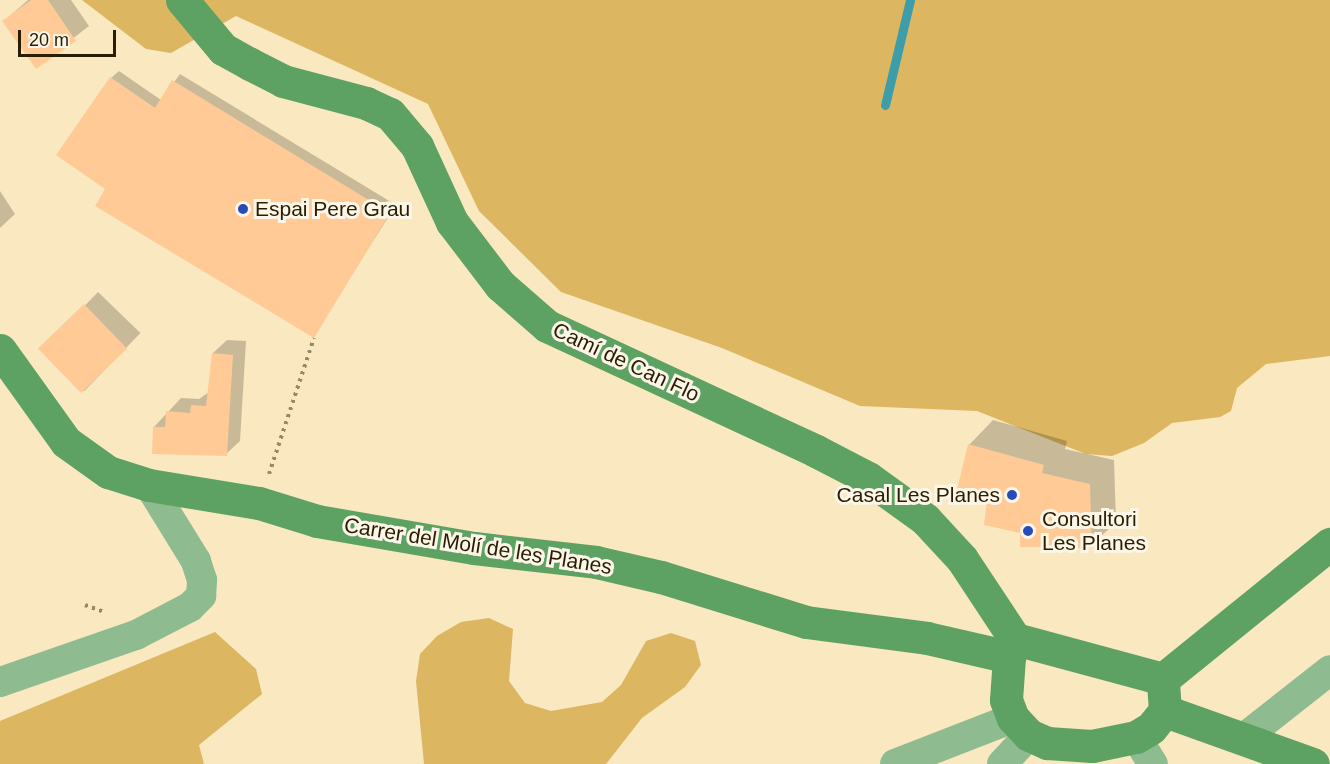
<!DOCTYPE html>
<html>
<head>
<meta charset="utf-8">
<style>
  body { margin:0 }
  #map { position:relative; width:1330px; height:764px; overflow:hidden; background:#fae8c0; font-family:Helvetica,sans-serif }
  div>[style] { position:absolute }
  [style*='--x'] { left:calc(var(--x)*1px); top:calc(var(--y)*1px); width:calc(var(--w)*1px); rotate:calc(var(--a)*1deg) }
  .forest>* { inset:0; background:#dcb661 }
  .shadow>* { inset:0; background:#0003; transform-origin:0 0 }
  .stream>* { height:9px; margin:-4.5px; padding:0 4.5px; transform-origin:4.5px; border-radius:4.5px; background:#3d9ea9 }
  .building>* { inset:0; background:#ffca96; transform-origin:0 0 }
  .path>* { height:4px; margin-top:-2px; transform-origin:0; background:repeating-linear-gradient(90deg,#978866 0 3px,transparent 0 7.5px) }
  .street>* { height:30px; margin:-15px; padding:0 15px; transform-origin:15px; border-radius:15px; background:#8ebb90 }
  .secondary>* { height:33px; margin:-16.5px; padding:0 16.5px; transform-origin:16.5px; border-radius:16.5px; background:#5da263 }
  .dots>* { width:16px; height:16px; translate:-50% -50%; box-sizing:border-box; border:3px solid #fcf6e9; border-radius:50% }
  span { translate:-50% -50%; white-space:nowrap; text-align:center; line-height:1.15; -webkit-text-stroke:6px #fcf6e9; paint-order:stroke }
  .poi-label { font-size:21px; color:#291d02 }
  .left { translate:0 -50%; text-align:left }
  .right { translate:-100% -50%; text-align:right }
  .street-label { font-size:21px; color:#291d02 }
  .scale { position:absolute; left:18px; top:30px; width:98px; height:27px; box-sizing:border-box; border:3px solid #291d02; border-top:0; padding-left:8px; font-size:18px; line-height:21px; white-space:nowrap; color:#291d02; -webkit-text-stroke:4px #fcf6e9; paint-order:stroke }
</style>
</head>
<body>
<div id="map">
  <div class="forest">
    <div style="clip-path:polygon(82px 0,1330px 0,1330px 356px,1266px 364px,1237px 388px,1231px 411px,1220px 417px,1172px 423px,1144px 443px,1112px 456px,1086px 454px,977px 411px,860px 406px,722px 348px,561px 292px,479px 211px,428px 104px,236px 16px,171px 53px,146px 49px)"></div>
    <div style="clip-path:polygon(489px 618px,513px 629px,509px 681px,525px 703px,551px 711px,602px 702px,621px 685px,646px 641px,671px 633px,695px 641px,701px 665px,685px 687px,642px 718px,606px 764px,424px 764px,416px 681px,420px 654px,437px 636px,461px 622px)"></div>
    <div style="clip-path:polygon(215px 632px,256px 669px,262px 694px,199px 745px,204px 764px,0 764px,0 721px)"></div>
  </div>
  <div class="shadow">
    <div style="clip-path:polygon(28px 0,71px 0,89px 26px,36px 67px,4px 21px)"></div>
    <div style="clip-path:polygon(119px 71px,161px 100px,180px 74px,396px 205px,313px 336px,107px 188px,111px 78px)"></div>
    <div style="clip-path:polygon(0 191px,15px 214px,0 228px)"></div>
    <div style="left:98px;top:292px;width:59px;height:81px;rotate:44deg"></div>
    <div style="clip-path:polygon(227px 340px,246px 341px,240px 441px,226px 454px,154px 427px,181px 398px,199px 399px,209px 392px,213px 353px)"></div>
    <div style="clip-path:polygon(993px 420px,1067px 441px,1065px 449px,1114px 460px,1116px 522px,1091px 546px,1021px 531px,989px 499px,969px 445px)"></div>
  </div>
  <div class="stream">
    <div style="--x:885;--y:105;--w:108;--a:-76.6"></div>
  </div>
  <div class="building">
    <div style="clip-path:polygon(31px 0,48px 0,76px 41px,36px 69px,2px 21px)"></div>
    <div style="clip-path:polygon(110px 77px,155px 108px,172px 80px,390px 213px,314px 338px,95px 206px,105px 189px,56px 155px)"></div>
    <div style="left:84px;top:304px;width:62px;height:64px;rotate:46deg"></div>
    <div style="clip-path:polygon(212px 353px,233px 355px,227px 456px,152px 454px,153px 427px,165px 427px,166px 411px,190px 413px,191px 405px,206px 406px)"></div>
    <div style="clip-path:polygon(968px 444px,1044px 465px,1042px 473px,1090px 484px,1092px 548px,1020px 547px,1020px 533px,984px 525px,987px 500px,957px 490px)"></div>
  </div>
  <div class="path">
    <div style="--x:269;--y:474;--w:143;--a:-71.7"></div>
    <div style="--x:85;--y:605;--w:20;--a:20"></div>
  </div>
  <div class="street">
    <div style="--x:0;--y:682;--w:144;--a:-19.1"></div>
    <div style="--x:136;--y:635;--w:61;--a:-27.4"></div>
    <div style="--x:190;--y:607;--w:16;--a:-45"></div>
    <div style="--x:201;--y:596;--w:16;--a:-86"></div>
    <div style="--x:202;--y:580;--w:20;--a:-108"></div>
    <div style="--x:196;--y:561;--w:89;--a:-121.7"></div>
    <div style="--x:1136;--y:737;--w:32;--a:58"></div>
    <div style="--x:1245;--y:737;--w:108;--a:-38.2"></div>
    <div style="--x:895;--y:764;--w:127;--a:-21.3"></div>
    <div style="--x:1002;--y:764;--w:40;--a:-47"></div>
  </div>
  <div class="secondary">
    <div style="--x:182;--y:0;--w:64;--a:50.1"></div>
    <div style="--x:223;--y:49;--w:31;--a:29"></div>
    <div style="--x:250;--y:64;--w:37;--a:27"></div>
    <div style="--x:283;--y:81;--w:86;--a:14.8"></div>
    <div style="--x:366;--y:103;--w:26;--a:25"></div>
    <div style="--x:390;--y:114;--w:42;--a:49.8"></div>
    <div style="--x:417;--y:146;--w:84;--a:65.3"></div>
    <div style="--x:452;--y:222;--w:79;--a:52.7"></div>
    <div style="--x:500;--y:285;--w:62;--a:41.1"></div>
    <div style="--x:547;--y:326;--w:297;--a:24.9"></div>
    <div style="--x:816;--y:451;--w:59;--a:27.4"></div>
    <div style="--x:868;--y:478;--w:70;--a:35.7"></div>
    <div style="--x:925;--y:519;--w:54;--a:47.2"></div>
    <div style="--x:962;--y:559;--w:96;--a:56.5"></div>
    <div style="--x:0;--y:350;--w:113;--a:54.3"></div>
    <div style="--x:66;--y:442;--w:52;--a:35.5"></div>
    <div style="--x:108;--y:472;--w:43;--a:17.6"></div>
    <div style="--x:149;--y:485;--w:111;--a:9.3"></div>
    <div style="--x:259;--y:503;--w:61;--a:17.2"></div>
    <div style="--x:317;--y:521;--w:159;--a:9.8"></div>
    <div style="--x:474;--y:548;--w:123;--a:6.5"></div>
    <div style="--x:596;--y:562;--w:67;--a:13"></div>
    <div style="--x:661;--y:577;--w:152;--a:17.2"></div>
    <div style="--x:806;--y:622;--w:122;--a:7.5"></div>
    <div style="--x:927;--y:638;--w:84;--a:13"></div>
    <div style="--x:1015;--y:639;--w:19;--a:108"></div>
    <div style="--x:1009;--y:657;--w:43;--a:94"></div>
    <div style="--x:1006;--y:700;--w:19;--a:69"></div>
    <div style="--x:1013;--y:718;--w:23;--a:47"></div>
    <div style="--x:1029;--y:735;--w:20;--a:24"></div>
    <div style="--x:1047;--y:743;--w:45;--a:3.8"></div>
    <div style="--x:1092;--y:746;--w:45;--a:-11.6"></div>
    <div style="--x:1136;--y:737;--w:17;--a:-31"></div>
    <div style="--x:1151;--y:728;--w:22;--a:-51"></div>
    <div style="--x:1165;--y:711;--w:32;--a:-94"></div>
    <div style="--x:1015;--y:639;--w:153;--a:15.1"></div>
    <div style="--x:1163;--y:679;--w:215;--a:-39"></div>
    <div style="--x:1165;--y:711;--w:157;--a:19.7"></div>
  </div>
  <div class="dots">
    <div style="left:243px;top:209px;background:#284bba"></div>
    <div style="left:1012px;top:495px;background:#284bba"></div>
    <div style="left:1028px;top:531px;background:#284bba"></div>
  </div>
  <div class="poi-label">
    <span class="left" style="left:255px;top:209px">Espai Pere Grau</span>
    <span class="right" style="left:1000px;top:495px">Casal Les Planes</span>
    <span class="left" style="left:1042px;top:531px">Consultori<br>Les Planes</span>
  </div>
  <div class="street-label">
    <span style="left:626px;top:362px;rotate:25deg">Camí de Can Flo</span>
    <span style="left:478px;top:546px;rotate:9deg">Carrer del Molí de les Planes</span>
  </div>
  <div class="scale">20 m</div>
</div>
</body>
</html>
